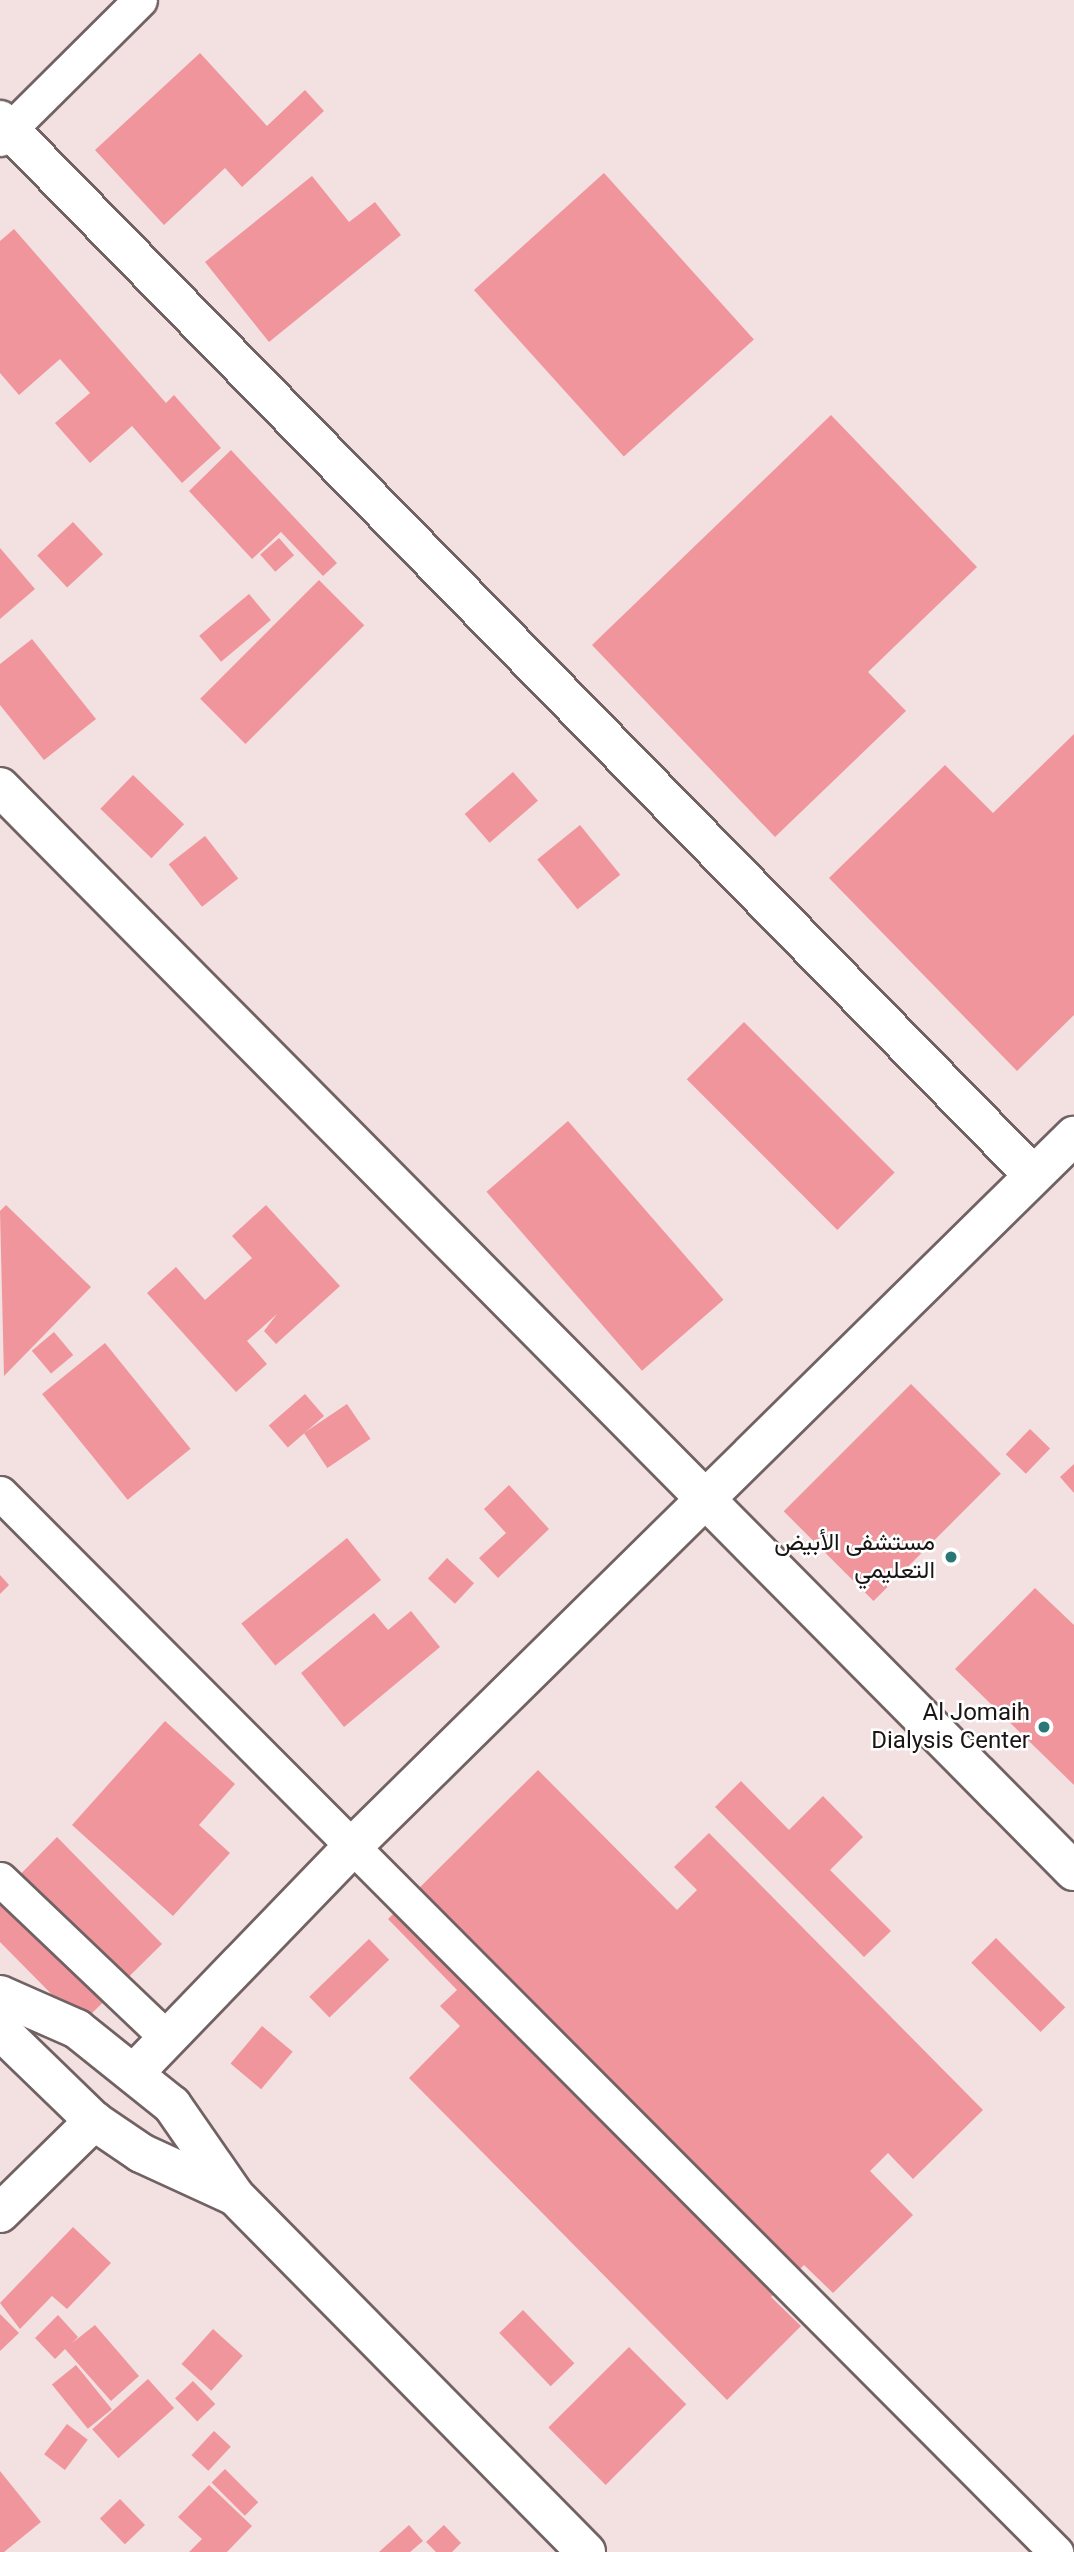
<!DOCTYPE html>
<html>
<head>
<meta charset="utf-8">
<style>
  body { margin:0 }
  #map { position:relative; width:1074px; height:2552px; overflow:hidden; background:#f3e0e1; font-family:Roboto,Vazirmatn,sans-serif }
  div>[style] { position:absolute }
  [style*='--x'] { left:calc(var(--x)*1px); top:calc(var(--y)*1px); width:calc(var(--w)*1px); rotate:calc(var(--a)*1deg) }
  .building>* { inset:0; background:#f0959c; transform-origin:0 0 }
  .roads { filter:drop-shadow(2px 0 #716263) drop-shadow(-2px 0 #716263) drop-shadow(0 2px #716263) drop-shadow(0 -2px #716263) }
  .street>* { height:33px; margin:-16.5px; padding:0 16.5px; transform-origin:16.5px; border-radius:16.5px; background:#fff }
  .secondary>* { height:38px; margin:-19px; padding:0 19px; transform-origin:19px; border-radius:19px; background:#fff }
  .primary>* { height:38px; margin:-19px; padding:0 19px; transform-origin:19px; border-radius:19px; background:#fff }
  .dots>* { width:19px; height:19px; translate:-50% -50%; box-sizing:border-box; border:4px solid #fff; border-radius:50% }
  span { translate:-50% -50%; white-space:nowrap; text-align:center; line-height:1.15; -webkit-text-stroke:5px #fff; paint-order:stroke }
  .poi-label { font-size:24px; color:#1a1414 }
  .right { translate:-100% -50%; text-align:right }
</style>
</head>
<body>
<div id="map">
  <div class="building">
    <div style="clip-path:polygon(200px 53px,267px 126px,305px 90px,324px 111px,242px 187px,225px 168px,164px 225px,95px 150px)"></div>
    <div style="left:604px;top:173px;width:224px;height:175px;rotate:48deg"></div>
    <div style="clip-path:polygon(312px 176px,349px 222px,375px 202px,401px 235px,269px 342px,205px 262px)"></div>
    <div style="clip-path:polygon(14px 229px,166px 403px,174px 395px,221px 448px,182px 483px,132px 426px,90px 463px,55px 423px,90px 393px,60px 359px,19px 395px,0 373px,0 241px)"></div>
    <div style="clip-path:polygon(831px 415px,977px 567px,868px 672px,906px 711px,775px 837px,592px 645px)"></div>
    <div style="clip-path:polygon(231px 450px,337px 563px,323px 576px,281px 532px,252px 559px,189px 491px)"></div>
    <div style="left:73px;top:522px;width:44px;height:49px;rotate:47deg"></div>
    <div style="left:279px;top:538px;width:23px;height:25px;rotate:49deg"></div>
    <div style="clip-path:polygon(0 548px,35px 589px,0 619px)"></div>
    <div style="left:319px;top:580px;width:64px;height:168px;rotate:45deg"></div>
    <div style="left:249px;top:594px;width:34px;height:65px;rotate:50deg"></div>
    <div style="clip-path:polygon(32px 639px,96px 719px,44px 760px,0 705px,0 664px)"></div>
    <div style="clip-path:polygon(1074px 734px,1074px 1015px,1017px 1071px,829px 878px,945px 765px,993px 813px)"></div>
    <div style="left:513px;top:772px;width:38px;height:64px;rotate:49deg"></div>
    <div style="left:133px;top:775px;width:71px;height:47px;rotate:44deg"></div>
    <div style="left:580px;top:825px;width:64px;height:55px;rotate:51deg"></div>
    <div style="left:205px;top:836px;width:54px;height:46px;rotate:52deg"></div>
    <div style="left:744px;top:1022px;width:213px;height:81px;rotate:45deg"></div>
    <div style="left:568px;top:1121px;width:237px;height:108px;rotate:49deg"></div>
    <div style="clip-path:polygon(6px 1205px,91px 1287px,4px 1376px,0 1211px)"></div>
    <div style="clip-path:polygon(266px 1205px,340px 1286px,276px 1344px,264px 1331px,277px 1314px,247px 1341px,267px 1364px,236px 1392px,147px 1293px,176px 1267px,205px 1300px,252px 1258px,232px 1236px)"></div>
    <div style="left:54px;top:1332px;width:30px;height:29px;rotate:50deg"></div>
    <div style="left:105px;top:1343px;width:136px;height:81px;rotate:51deg"></div>
    <div style="left:911px;top:1384px;width:127px;height:180px;rotate:45deg"></div>
    <div style="left:305px;top:1394px;width:29px;height:48px;rotate:49deg"></div>
    <div style="left:347px;top:1404px;width:42px;height:52px;rotate:56deg"></div>
    <div style="left:1030px;top:1429px;width:28px;height:35px;rotate:44deg"></div>
    <div style="clip-path:polygon(1074px 1464px,1074px 1493px,1060px 1477px)"></div>
    <div style="clip-path:polygon(509px 1485px,549px 1529px,498px 1578px,479px 1558px,506px 1533px,484px 1509px)"></div>
    <div style="left:347px;top:1538px;width:54px;height:136px;rotate:51deg"></div>
    <div style="left:447px;top:1558px;width:37px;height:28px;rotate:43deg"></div>
    <div style="clip-path:polygon(0 1575px,9px 1585px,0 1594px)"></div>
    <div style="clip-path:polygon(1035px 1588px,1074px 1625px,1074px 1785px,955px 1669px)"></div>
    <div style="clip-path:polygon(411px 1611px,440px 1647px,344px 1727px,301px 1673px,374px 1613px,388px 1630px)"></div>
    <div style="clip-path:polygon(165px 1721px,235px 1784px,199px 1825px,230px 1853px,173px 1916px,72px 1825px)"></div>
    <div style="clip-path:polygon(538px 1770px,677px 1910px,697px 1890px,674px 1867px,709px 1833px,983px 2110px,913px 2179px,888px 2153px,870px 2171px,913px 2215px,833px 2293px,804px 2265px,771px 2297px,801px 2326px,727px 2400px,409px 2078px,460px 2026px,440px 2006px,457px 1990px,388px 1919px)"></div>
    <div style="clip-path:polygon(741px 1781px,789px 1830px,823px 1796px,863px 1837px,830px 1870px,891px 1931px,864px 1957px,715px 1807px)"></div>
    <div style="clip-path:polygon(57px 1837px,162px 1944px,81px 2024px,0 1942px,0 1895px)"></div>
    <div style="left:996px;top:1938px;width:98px;height:35px;rotate:45deg"></div>
    <div style="left:369px;top:1939px;width:29px;height:83px;rotate:46deg"></div>
    <div style="left:262px;top:2026px;width:40px;height:49px;rotate:40deg"></div>
    <div style="clip-path:polygon(73px 2227px,111px 2263px,67px 2309px,52px 2296px,20px 2329px,0 2303px)"></div>
    <div style="left:523px;top:2310px;width:74px;height:33px;rotate:46deg"></div>
    <div style="clip-path:polygon(0 2314px,19px 2333px,0 2351px)"></div>
    <div style="clip-path:polygon(58px 2315px,78px 2337px,72px 2343px,95px 2325px,139px 2376px,111px 2401px,65px 2349px,55px 2359px,35px 2338px)"></div>
    <div style="left:213px;top:2329px;width:40px;height:47px;rotate:42deg"></div>
    <div style="left:629px;top:2347px;width:81px;height:114px;rotate:45deg"></div>
    <div style="left:76px;top:2365px;width:57px;height:31px;rotate:51deg"></div>
    <div style="left:148px;top:2379px;width:39px;height:75px;rotate:48deg"></div>
    <div style="left:193px;top:2381px;width:32px;height:25px;rotate:46deg"></div>
    <div style="left:67px;top:2424px;width:26px;height:38px;rotate:37deg"></div>
    <div style="left:214px;top:2431px;width:23px;height:33px;rotate:43deg"></div>
    <div style="left:225px;top:2469px;width:47px;height:19px;rotate:45deg"></div>
    <div style="clip-path:polygon(0 2471px,41px 2522px,4px 2552px,0 2552px)"></div>
    <div style="clip-path:polygon(209px 2485px,252px 2526px,227px 2552px,189px 2552px,202px 2539px,178px 2517px)"></div>
    <div style="left:120px;top:2499px;width:36px;height:28px;rotate:46deg"></div>
    <div style="clip-path:polygon(409px 2525px,423px 2541px,410px 2552px,379px 2552px)"></div>
    <div style="clip-path:polygon(444px 2525px,461px 2543px,452px 2552px,436px 2552px,426px 2542px)"></div>
  </div>
  <div class="roads">
    <div class="street">
      <div style="--x:0;--y:139;--w:197;--a:-44.8"></div>
      <div style="--x:0;--y:1493;--w:1496;--a:45.08"></div>
      <div style="--x:0;--y:1879;--w:229;--a:43.6"></div>
    </div>
    <div class="secondary">
      <div style="--x:0;--y:120;--w:1477;--a:45.6"></div>
      <div style="--x:0;--y:1995;--w:84;--a:23.8"></div>
      <div style="--x:77;--y:2029;--w:122;--a:38.7"></div>
      <div style="--x:172;--y:2105;--w:111;--a:55.3"></div>
      <div style="--x:235;--y:2196;--w:500;--a:45.4"></div>
      <div style="--x:0;--y:2030;--w:131;--a:44.1"></div>
      <div style="--x:94;--y:2121;--w:57;--a:34.2"></div>
      <div style="--x:141;--y:2153;--w:103;--a:24.6"></div>
      <div style="--x:136;--y:2071;--w:317;--a:-46"></div>
      <div style="--x:356;--y:1843;--w:1008;--a:-44.56"></div>
      <div style="--x:0;--y:2213;--w:132;--a:-44.4"></div>
    </div>
    <div class="primary">
      <div style="--x:0;--y:787;--w:1526;--a:45.27"></div>
    </div>
  </div>
  <div class="dots">
    <div style="left:951px;top:1557px;background:#2d7676"></div>
    <div style="left:1044px;top:1727px;background:#2d7676"></div>
  </div>
  <div class="poi-label">
    <span class="right" style="left:935px;top:1557px">مستشفى الأبيض<br>التعليمي</span>
    <span class="right" style="left:1030px;top:1727px">Al Jomaih<br>Dialysis Center</span>
  </div>
</div>
</body>
</html>
